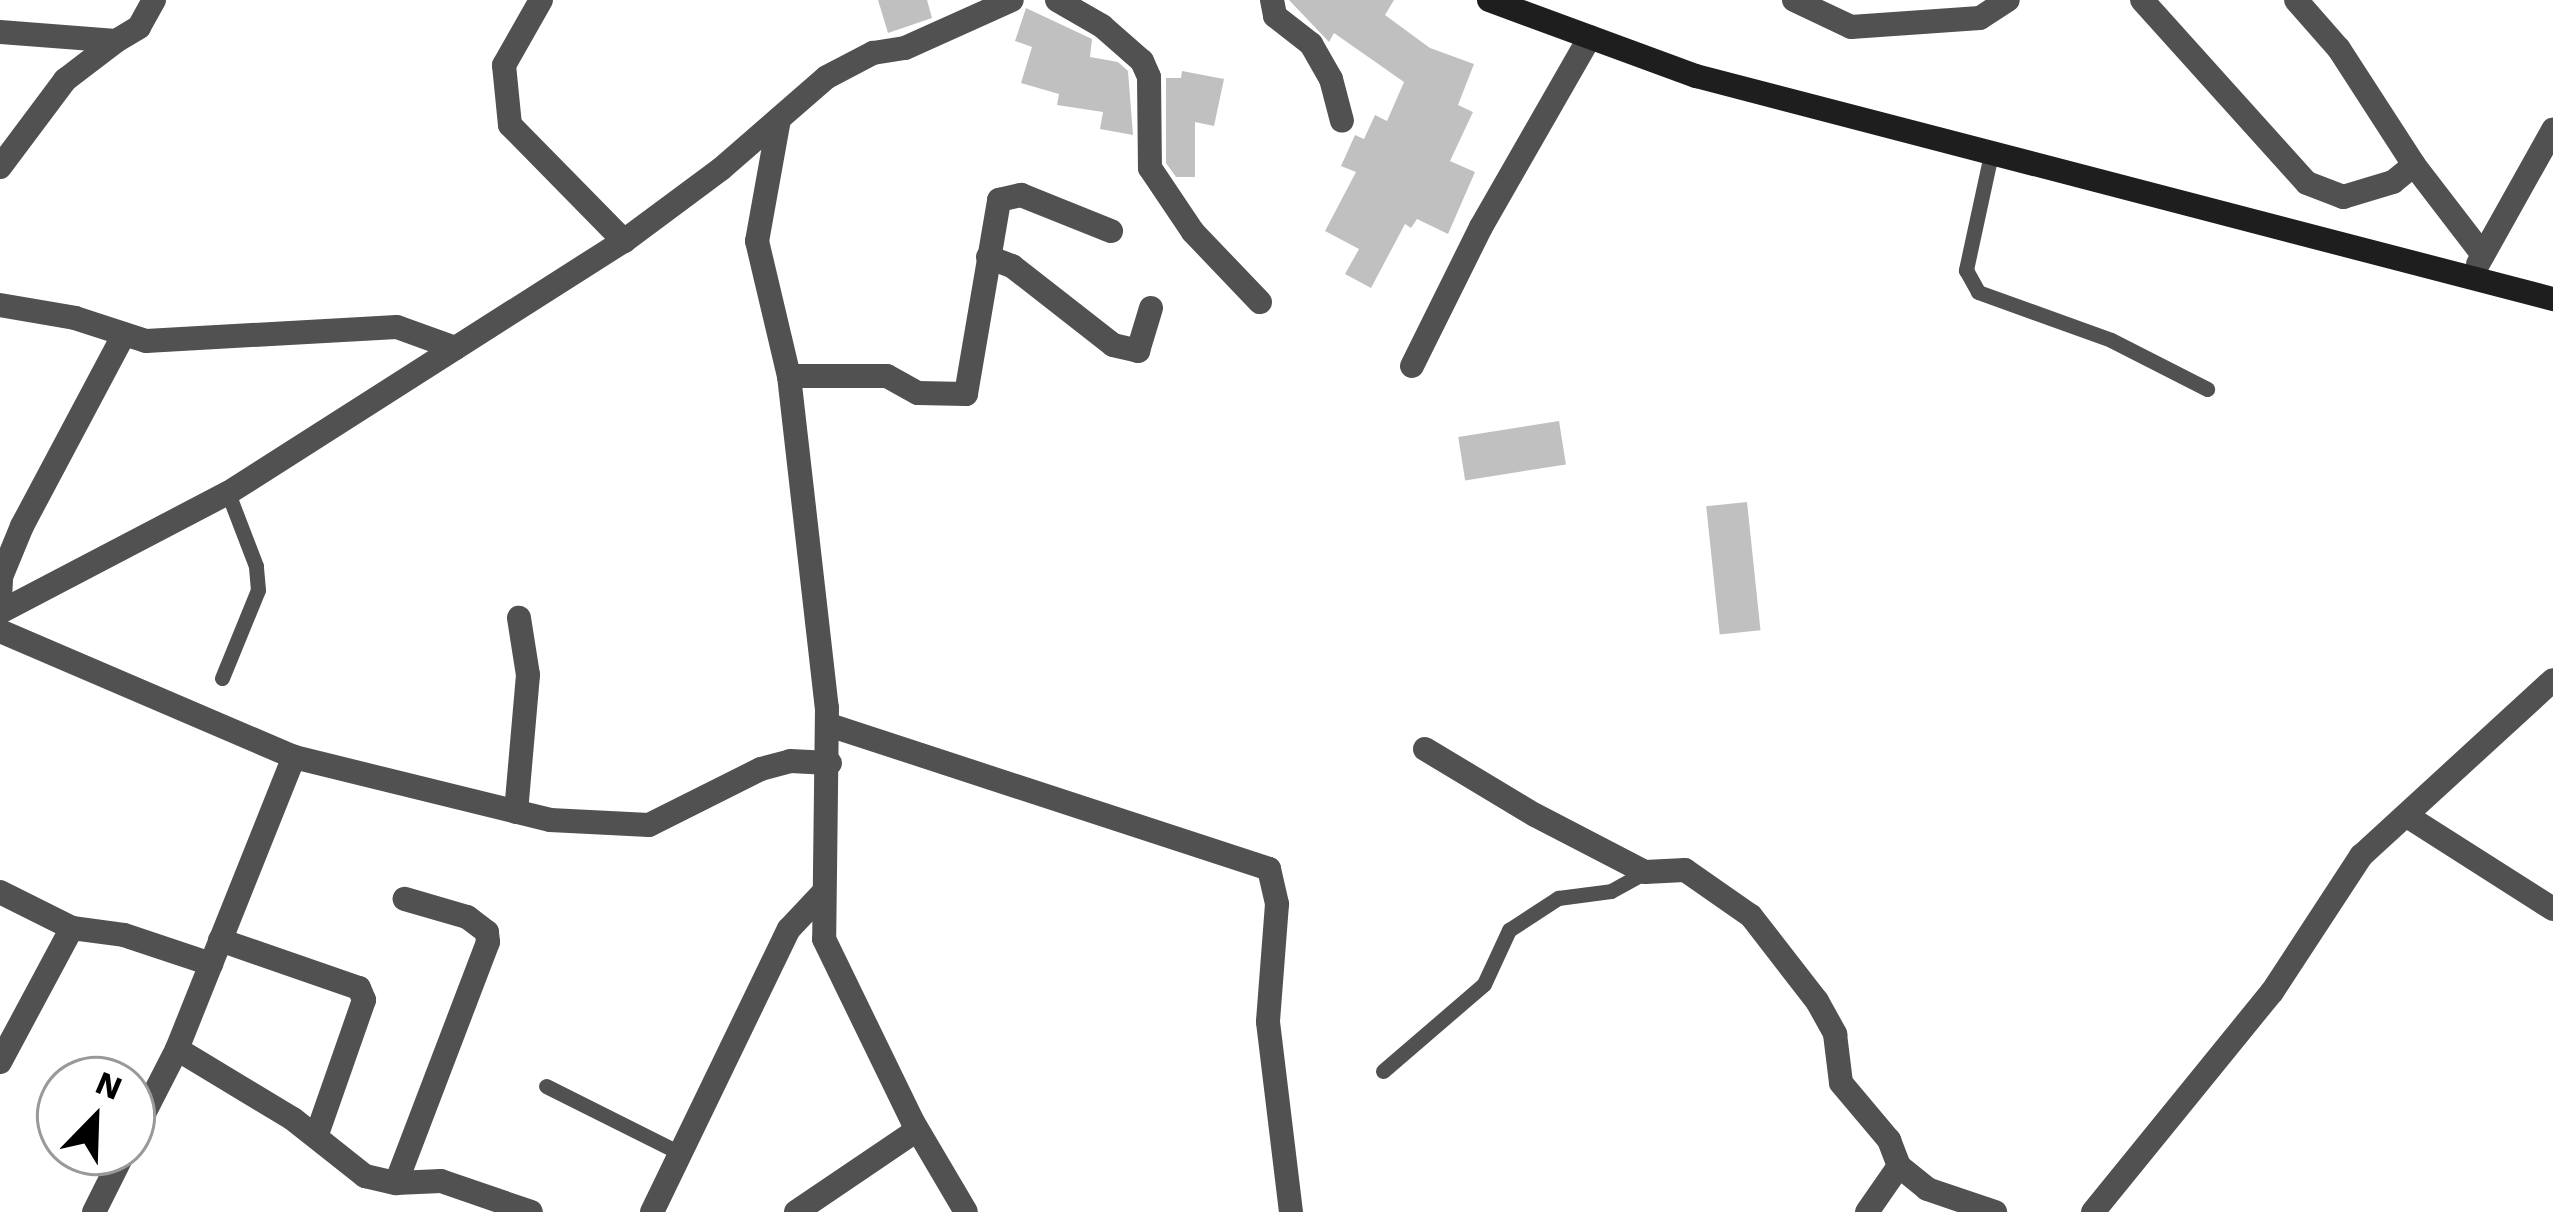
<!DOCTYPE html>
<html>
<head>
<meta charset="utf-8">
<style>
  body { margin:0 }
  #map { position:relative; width:2553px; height:1212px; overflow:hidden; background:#fff; font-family:"Work Sans",sans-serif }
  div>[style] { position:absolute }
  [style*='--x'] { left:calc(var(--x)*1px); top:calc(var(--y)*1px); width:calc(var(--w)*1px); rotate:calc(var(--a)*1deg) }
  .building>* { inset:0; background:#c0c0c0; transform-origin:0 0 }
  .lane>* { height:15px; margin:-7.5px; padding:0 7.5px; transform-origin:7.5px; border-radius:7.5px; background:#515151 }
  .street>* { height:24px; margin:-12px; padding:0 12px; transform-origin:12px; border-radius:12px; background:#515151 }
  .secondary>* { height:24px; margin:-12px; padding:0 12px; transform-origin:12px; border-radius:12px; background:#1e1e1e }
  span { translate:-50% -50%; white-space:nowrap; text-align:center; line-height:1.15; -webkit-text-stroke:9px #fff; paint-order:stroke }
  .north { position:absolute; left:36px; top:1056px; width:120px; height:120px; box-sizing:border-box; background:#fff; border:3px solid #999; border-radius:50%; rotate:23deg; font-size:33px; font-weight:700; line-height:48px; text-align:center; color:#000 }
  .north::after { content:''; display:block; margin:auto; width:42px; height:54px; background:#000; clip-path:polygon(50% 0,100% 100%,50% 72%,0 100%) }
</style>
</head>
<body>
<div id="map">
  <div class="building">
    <div style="clip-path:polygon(878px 0,927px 0,932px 18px,888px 33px)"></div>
    <div style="clip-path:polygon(1289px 0,1394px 0,1385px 15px,1430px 48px,1474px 64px,1458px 105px,1473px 112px,1450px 161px,1475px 172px,1448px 234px,1417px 219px,1411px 228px,1405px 224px,1371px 288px,1345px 274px,1359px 249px,1325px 231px,1356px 172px,1341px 166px,1355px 135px,1364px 139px,1375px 115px,1387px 121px,1404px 82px,1334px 33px,1329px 42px)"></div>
    <div style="clip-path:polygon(1026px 8px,1092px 39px,1090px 57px,1118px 62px,1128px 71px,1133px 135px,1100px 129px,1103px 112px,1057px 105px,1059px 94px,1021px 83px,1032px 47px,1015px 41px)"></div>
    <div style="clip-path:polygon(1182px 71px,1224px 79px,1214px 126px,1195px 122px,1195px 177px,1176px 177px,1166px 163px,1166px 78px,1181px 78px)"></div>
    <div style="left:1559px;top:421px;width:44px;height:102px;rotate:81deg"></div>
    <div style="left:1747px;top:502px;width:129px;height:41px;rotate:84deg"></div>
  </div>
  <div class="lane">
    <div style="--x:1991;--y:154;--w:119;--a:102.2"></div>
    <div style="--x:1966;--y:270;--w:25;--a:61"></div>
    <div style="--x:1978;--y:292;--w:141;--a:19.8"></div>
    <div style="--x:2111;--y:340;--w:108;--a:27"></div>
    <div style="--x:222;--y:678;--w:95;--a:-67.8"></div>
    <div style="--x:258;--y:590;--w:24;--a:-95"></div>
    <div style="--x:256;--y:566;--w:78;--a:-111"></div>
    <div style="--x:1383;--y:1071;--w:133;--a:-40.7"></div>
    <div style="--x:1484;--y:984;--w:60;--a:-65.2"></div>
    <div style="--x:1509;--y:930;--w:59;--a:-33.1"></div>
    <div style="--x:1558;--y:898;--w:53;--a:-7.5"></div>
    <div style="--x:1611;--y:891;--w:39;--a:-29"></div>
    <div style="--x:546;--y:1086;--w:150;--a:26.6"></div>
  </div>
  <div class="street">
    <div style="--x:541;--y:0;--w:75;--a:119.6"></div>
    <div style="--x:504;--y:65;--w:60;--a:84.3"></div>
    <div style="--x:510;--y:125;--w:163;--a:45.5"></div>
    <div style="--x:1057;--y:0;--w:52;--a:30"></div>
    <div style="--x:1102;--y:26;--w:53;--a:41.2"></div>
    <div style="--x:1142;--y:61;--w:17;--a:66"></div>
    <div style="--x:1149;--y:77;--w:91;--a:89.4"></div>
    <div style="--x:1150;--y:168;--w:77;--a:56.1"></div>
    <div style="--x:1193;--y:232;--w:97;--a:46.3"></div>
    <div style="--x:1272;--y:0;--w:16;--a:79"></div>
    <div style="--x:1275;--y:16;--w:46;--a:37.9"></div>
    <div style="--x:1311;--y:44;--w:40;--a:60.3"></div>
    <div style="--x:1331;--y:79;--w:43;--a:75.3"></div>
    <div style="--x:1794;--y:0;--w:63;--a:25.3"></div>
    <div style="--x:1851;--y:27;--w:129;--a:-4"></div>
    <div style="--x:1980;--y:18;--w:33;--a:-33"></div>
    <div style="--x:2142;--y:0;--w:246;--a:48"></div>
    <div style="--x:2307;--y:183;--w:39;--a:21"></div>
    <div style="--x:2343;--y:197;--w:52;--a:-16.7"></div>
    <div style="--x:2393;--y:182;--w:27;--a:-39"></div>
    <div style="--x:2296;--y:0;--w:65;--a:48.7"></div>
    <div style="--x:2339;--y:49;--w:138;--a:57.1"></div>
    <div style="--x:2414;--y:165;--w:113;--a:52.5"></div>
    <div style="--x:0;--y:32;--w:116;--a:4.4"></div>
    <div style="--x:116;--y:41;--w:27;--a:-31"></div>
    <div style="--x:139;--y:27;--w:31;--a:-61"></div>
    <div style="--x:779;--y:119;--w:124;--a:100.2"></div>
    <div style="--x:757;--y:241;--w:139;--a:76.7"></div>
    <div style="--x:789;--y:376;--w:334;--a:83.5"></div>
    <div style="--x:827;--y:708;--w:231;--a:90.7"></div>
    <div style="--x:824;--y:939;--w:203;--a:64.1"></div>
    <div style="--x:913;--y:1122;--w:104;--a:59.5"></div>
    <div style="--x:0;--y:167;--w:109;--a:-53.2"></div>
    <div style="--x:65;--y:80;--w:64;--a:-37.4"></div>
    <div style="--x:988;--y:257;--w:26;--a:21"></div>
    <div style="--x:1012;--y:266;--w:128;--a:38"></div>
    <div style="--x:1113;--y:345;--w:26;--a:13"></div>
    <div style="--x:1138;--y:351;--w:45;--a:-73.2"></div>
    <div style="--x:2478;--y:264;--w:154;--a:-60.8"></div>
    <div style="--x:0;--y:305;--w:76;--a:9.8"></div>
    <div style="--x:75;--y:318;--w:75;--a:17.9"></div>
    <div style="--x:146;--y:341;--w:251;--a:-3.2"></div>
    <div style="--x:397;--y:327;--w:62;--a:19.9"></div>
    <div style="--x:1412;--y:366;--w:155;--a:-63.6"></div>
    <div style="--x:1481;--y:227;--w:219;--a:-60.2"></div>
    <div style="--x:789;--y:376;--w:98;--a:0"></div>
    <div style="--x:887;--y:376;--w:35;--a:29"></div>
    <div style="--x:918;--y:393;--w:48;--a:1.2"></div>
    <div style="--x:966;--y:394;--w:197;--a:-80.3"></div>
    <div style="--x:999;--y:200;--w:23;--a:-13"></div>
    <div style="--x:1021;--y:195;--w:97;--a:21.8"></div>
    <div style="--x:0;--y:599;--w:22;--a:-87"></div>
    <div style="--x:1;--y:577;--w:55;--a:-67.6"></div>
    <div style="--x:22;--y:526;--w:217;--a:-62"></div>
    <div style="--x:0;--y:612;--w:257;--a:-27.6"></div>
    <div style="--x:228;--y:493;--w:469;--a:-32.5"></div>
    <div style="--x:624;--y:241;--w:121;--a:-36.6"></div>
    <div style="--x:721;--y:169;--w:140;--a:-41"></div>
    <div style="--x:827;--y:77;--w:52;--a:-27.6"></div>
    <div style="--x:873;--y:53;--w:32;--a:-9"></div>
    <div style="--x:905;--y:48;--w:117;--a:-24.2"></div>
    <div style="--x:0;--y:631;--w:320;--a:23.2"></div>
    <div style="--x:294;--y:757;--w:264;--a:13.8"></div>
    <div style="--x:550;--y:820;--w:99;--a:2.9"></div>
    <div style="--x:649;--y:825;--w:125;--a:-26.6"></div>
    <div style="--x:761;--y:769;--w:30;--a:-15"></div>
    <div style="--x:790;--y:761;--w:40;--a:2.9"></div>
    <div style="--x:829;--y:725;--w:463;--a:18.1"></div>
    <div style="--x:1269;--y:869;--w:36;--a:77"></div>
    <div style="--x:1277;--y:904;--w:118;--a:94.4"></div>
    <div style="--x:1268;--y:1022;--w:191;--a:83.1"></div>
    <div style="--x:1425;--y:749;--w:128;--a:31"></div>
    <div style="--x:1535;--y:815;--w:124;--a:27.4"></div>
    <div style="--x:1645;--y:872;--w:40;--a:-2.9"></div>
    <div style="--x:1685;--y:870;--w:80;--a:34.9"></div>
    <div style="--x:1751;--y:916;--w:108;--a:52.2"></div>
    <div style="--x:1817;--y:1001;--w:38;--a:61"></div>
    <div style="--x:1835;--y:1034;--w:49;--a:83"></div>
    <div style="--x:1841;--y:1083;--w:75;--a:49.9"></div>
    <div style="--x:1889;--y:1140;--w:28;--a:69"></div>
    <div style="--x:1899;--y:1166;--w:36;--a:39"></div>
    <div style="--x:1927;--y:1189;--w:72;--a:18.7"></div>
    <div style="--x:516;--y:812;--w:138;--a:-85"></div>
    <div style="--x:528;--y:675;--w:58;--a:-99"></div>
    <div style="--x:2407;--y:816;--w:173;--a:32.5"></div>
    <div style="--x:0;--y:892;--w:80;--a:26.6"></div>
    <div style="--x:72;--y:928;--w:52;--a:7.7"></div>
    <div style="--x:124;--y:935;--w:92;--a:18.4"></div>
    <div style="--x:220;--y:940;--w:147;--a:19.1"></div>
    <div style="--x:359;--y:988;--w:13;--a:67"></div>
    <div style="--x:364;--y:1000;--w:145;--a:109.3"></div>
    <div style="--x:177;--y:1049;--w:135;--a:31.1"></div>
    <div style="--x:293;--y:1119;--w:92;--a:38.4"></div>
    <div style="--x:365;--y:1176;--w:32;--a:13"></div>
    <div style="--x:396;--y:1183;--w:45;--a:-2.5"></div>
    <div style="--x:441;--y:1181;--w:95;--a:19"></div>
    <div style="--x:0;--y:1062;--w:152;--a:-61.8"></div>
    <div style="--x:132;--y:1137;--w:99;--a:-62.9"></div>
    <div style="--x:177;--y:1049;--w:315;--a:-68.2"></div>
    <div style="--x:396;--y:1183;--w:258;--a:-69.1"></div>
    <div style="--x:488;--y:942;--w:10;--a:-96"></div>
    <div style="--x:487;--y:932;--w:25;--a:-143"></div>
    <div style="--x:467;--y:917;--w:65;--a:-163.8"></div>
    <div style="--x:94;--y:1212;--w:67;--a:-63.4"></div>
    <div style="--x:652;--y:1212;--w:314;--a:-64.2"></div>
    <div style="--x:789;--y:929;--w:48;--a:-46.7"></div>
    <div style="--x:796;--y:1212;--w:146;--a:-34.1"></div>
    <div style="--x:1867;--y:1212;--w:56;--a:-55.2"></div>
    <div style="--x:2093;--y:1212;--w:284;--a:-50.9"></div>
    <div style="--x:2272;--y:992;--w:163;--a:-56.8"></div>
    <div style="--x:2361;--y:856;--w:260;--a:-42.5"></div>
  </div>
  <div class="secondary">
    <div style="--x:1489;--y:0;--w:221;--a:20.2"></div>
    <div style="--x:1696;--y:76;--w:886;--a:14.59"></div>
  </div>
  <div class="north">N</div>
</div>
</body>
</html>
